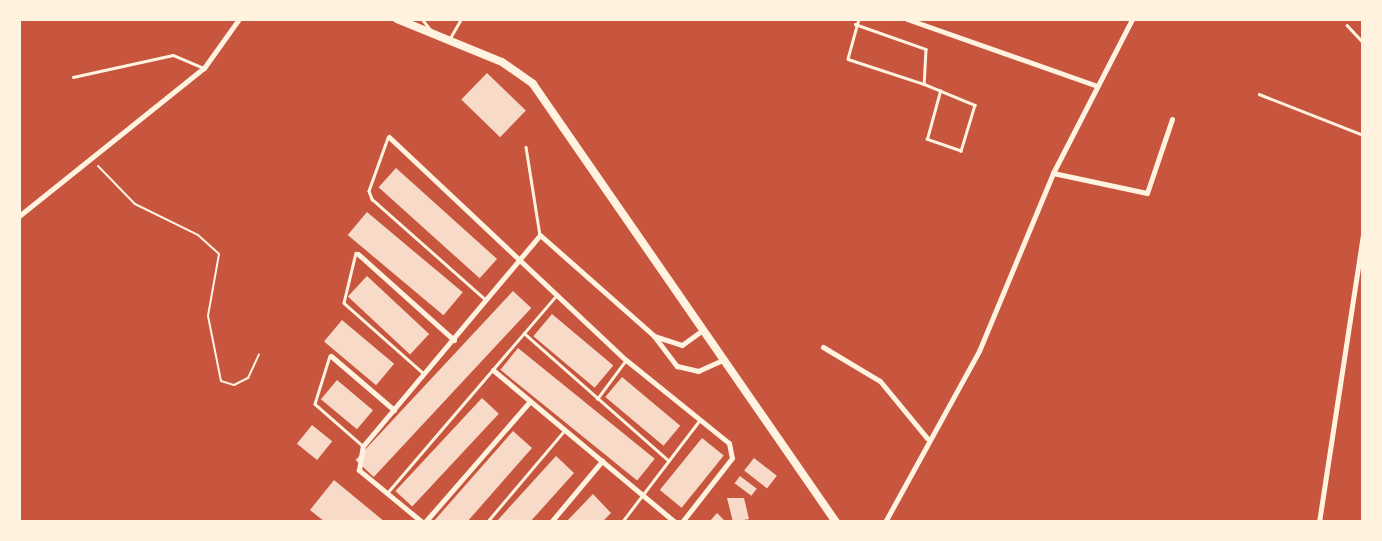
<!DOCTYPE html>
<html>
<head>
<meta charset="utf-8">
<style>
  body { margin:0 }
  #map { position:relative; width:1382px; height:541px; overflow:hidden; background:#c8553d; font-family:"DejaVu Sans",sans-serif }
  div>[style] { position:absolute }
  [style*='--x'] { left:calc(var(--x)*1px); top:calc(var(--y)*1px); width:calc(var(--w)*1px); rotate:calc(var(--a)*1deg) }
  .building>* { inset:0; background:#f7dbc8; transform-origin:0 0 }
  .path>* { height:2px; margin:-1px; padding:0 1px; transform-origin:1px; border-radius:1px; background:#fff3e0 }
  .service>* { height:2.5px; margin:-1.25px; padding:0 1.25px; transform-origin:1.25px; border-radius:1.25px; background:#fff3e0 }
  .minor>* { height:5px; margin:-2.5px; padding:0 2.5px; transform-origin:2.5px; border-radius:2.5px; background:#fff3e0 }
  .primary>* { height:8px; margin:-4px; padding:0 4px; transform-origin:4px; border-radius:4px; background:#fff3e0 }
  span { translate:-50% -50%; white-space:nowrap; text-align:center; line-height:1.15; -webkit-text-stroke:5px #fff3e0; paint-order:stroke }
  .frame { position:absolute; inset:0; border:21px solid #fff3e0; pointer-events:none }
</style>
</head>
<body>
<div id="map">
  <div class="building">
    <div style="left:487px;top:73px;width:54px;height:37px;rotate:44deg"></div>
    <div style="left:396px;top:168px;width:136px;height:26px;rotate:42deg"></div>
    <div style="left:367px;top:212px;width:125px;height:30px;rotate:40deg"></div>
    <div style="left:367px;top:276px;width:85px;height:28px;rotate:43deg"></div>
    <div style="left:513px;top:291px;width:25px;height:231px;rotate:43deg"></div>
    <div style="left:552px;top:314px;width:80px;height:29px;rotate:40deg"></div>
    <div style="left:342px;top:320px;width:68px;height:28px;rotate:40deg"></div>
    <div style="left:518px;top:348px;width:176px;height:28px;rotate:39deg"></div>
    <div style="left:622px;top:377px;width:76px;height:26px;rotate:40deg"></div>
    <div style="left:337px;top:380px;width:47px;height:25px;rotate:40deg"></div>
    <div style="left:482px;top:398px;width:23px;height:127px;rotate:43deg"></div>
    <div style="left:312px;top:425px;width:26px;height:24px;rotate:39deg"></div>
    <div style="clip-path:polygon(513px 431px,532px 448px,467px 522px,433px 522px)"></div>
    <div style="left:702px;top:438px;width:28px;height:67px;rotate:39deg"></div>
    <div style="clip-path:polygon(556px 456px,574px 473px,530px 522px,496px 522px)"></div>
    <div style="left:754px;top:458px;width:29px;height:16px;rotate:38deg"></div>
    <div style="left:740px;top:476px;width:21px;height:9px;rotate:37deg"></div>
    <div style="clip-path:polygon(334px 480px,385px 522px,325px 522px,310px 510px)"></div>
    <div style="clip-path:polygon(593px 494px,611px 513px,602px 522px,566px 522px)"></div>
    <div style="clip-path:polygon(727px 498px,744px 498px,749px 519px,733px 522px)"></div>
    <div style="clip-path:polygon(717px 513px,726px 522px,709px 522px)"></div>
  </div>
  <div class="path">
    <div style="--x:98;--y:166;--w:53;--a:45.8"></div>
    <div style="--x:135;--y:204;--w:70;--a:26.2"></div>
    <div style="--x:198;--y:235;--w:28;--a:42"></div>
    <div style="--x:219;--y:254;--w:63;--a:100.1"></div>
    <div style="--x:208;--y:316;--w:66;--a:78.7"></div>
    <div style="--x:221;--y:381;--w:14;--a:17"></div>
    <div style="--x:234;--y:385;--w:16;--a:-27"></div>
    <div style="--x:248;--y:378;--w:26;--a:-65"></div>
  </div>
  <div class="service">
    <div style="--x:422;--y:19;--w:14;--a:51"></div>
    <div style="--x:859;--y:19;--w:41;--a:105.4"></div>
    <div style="--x:848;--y:59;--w:80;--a:18.2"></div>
    <div style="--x:924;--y:84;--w:55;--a:22.4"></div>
    <div style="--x:975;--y:105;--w:48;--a:106.9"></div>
    <div style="--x:961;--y:151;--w:36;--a:-161"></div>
    <div style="--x:927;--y:139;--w:50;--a:-74.8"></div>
    <div style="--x:855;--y:24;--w:75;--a:19.4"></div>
    <div style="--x:926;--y:49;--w:35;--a:93"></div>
    <div style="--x:1347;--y:25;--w:23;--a:47"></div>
    <div style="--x:450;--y:38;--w:22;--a:-60"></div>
    <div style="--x:73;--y:77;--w:102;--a:-12.4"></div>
    <div style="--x:173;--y:55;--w:34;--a:23"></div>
    <div style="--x:1259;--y:94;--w:112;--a:21.5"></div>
    <div style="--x:388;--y:138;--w:56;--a:109.7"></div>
    <div style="--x:369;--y:191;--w:9;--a:69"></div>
    <div style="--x:372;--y:199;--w:151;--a:41.5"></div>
    <div style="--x:526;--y:147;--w:89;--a:81"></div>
    <div style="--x:356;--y:253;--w:51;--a:103.5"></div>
    <div style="--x:344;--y:303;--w:104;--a:41.5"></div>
    <div style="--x:524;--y:333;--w:193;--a:41.4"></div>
    <div style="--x:330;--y:356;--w:50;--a:107.4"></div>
    <div style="--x:315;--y:404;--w:64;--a:41.2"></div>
    <div style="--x:597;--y:399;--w:49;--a:-53.4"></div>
    <div style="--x:387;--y:493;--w:260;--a:-49.4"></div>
    <div style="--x:487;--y:522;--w:119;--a:-49.8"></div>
    <div style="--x:622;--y:522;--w:127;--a:-52.7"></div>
  </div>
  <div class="minor">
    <div style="--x:907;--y:19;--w:201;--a:19.4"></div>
    <div style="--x:389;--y:137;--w:325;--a:43.3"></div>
    <div style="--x:626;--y:360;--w:132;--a:38.9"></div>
    <div style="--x:729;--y:443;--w:15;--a:79"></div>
    <div style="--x:732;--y:458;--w:81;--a:128"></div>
    <div style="--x:1053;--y:173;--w:96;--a:12"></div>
    <div style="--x:1147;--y:193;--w:78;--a:-71.3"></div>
    <div style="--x:19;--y:216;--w:237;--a:-38.7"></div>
    <div style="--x:204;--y:68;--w:60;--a:-54.5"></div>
    <div style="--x:358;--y:254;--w:129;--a:41.9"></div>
    <div style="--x:654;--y:336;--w:38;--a:53"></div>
    <div style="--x:677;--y:366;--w:22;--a:13"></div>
    <div style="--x:698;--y:371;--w:27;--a:-24"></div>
    <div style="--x:823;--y:347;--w:66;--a:30.8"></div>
    <div style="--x:880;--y:381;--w:74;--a:50.5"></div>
    <div style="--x:331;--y:356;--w:83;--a:40.6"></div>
    <div style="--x:493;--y:370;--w:237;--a:39.9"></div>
    <div style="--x:422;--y:522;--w:82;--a:-140.5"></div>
    <div style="--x:359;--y:470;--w:24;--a:-81"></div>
    <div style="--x:363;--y:446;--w:275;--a:-50"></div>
    <div style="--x:540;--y:235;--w:152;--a:41.5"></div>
    <div style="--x:654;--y:336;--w:29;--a:18"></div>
    <div style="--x:682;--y:345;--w:26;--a:-36"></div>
    <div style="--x:425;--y:522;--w:160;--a:-49"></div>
    <div style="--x:551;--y:522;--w:80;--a:-50.1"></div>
    <div style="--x:885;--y:522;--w:195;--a:-61.2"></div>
    <div style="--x:979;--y:351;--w:193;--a:-67.4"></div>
    <div style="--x:1053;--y:173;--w:173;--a:-62.8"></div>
    <div style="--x:1319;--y:522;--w:290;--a:-81.3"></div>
  </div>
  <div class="primary">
    <div style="--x:397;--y:19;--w:113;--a:22.3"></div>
    <div style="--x:502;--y:62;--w:38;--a:35"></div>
    <div style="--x:533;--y:84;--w:533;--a:55.33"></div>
  </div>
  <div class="frame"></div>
</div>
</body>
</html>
